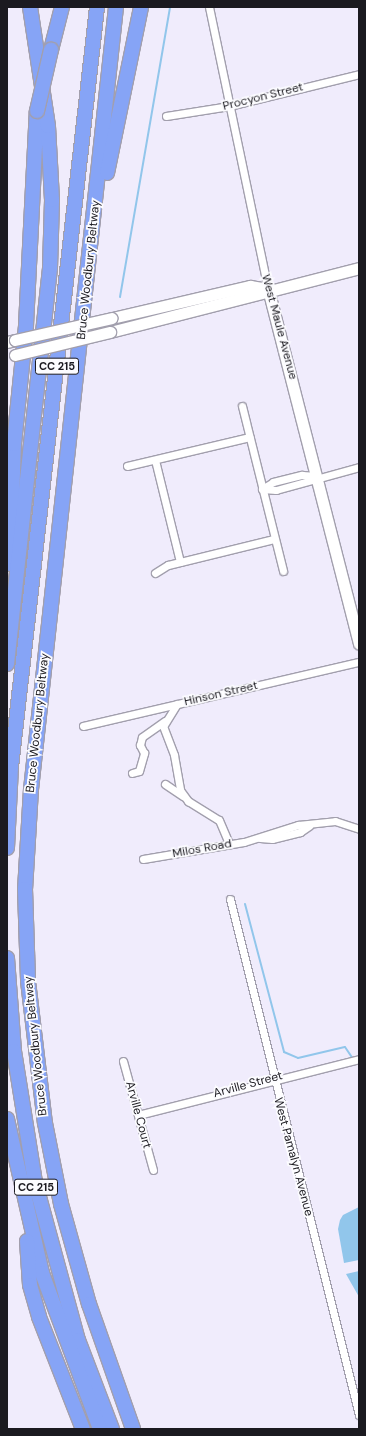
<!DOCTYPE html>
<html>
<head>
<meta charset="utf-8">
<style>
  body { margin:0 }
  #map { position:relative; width:366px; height:1436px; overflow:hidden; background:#f0ecfc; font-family:"DM Sans",sans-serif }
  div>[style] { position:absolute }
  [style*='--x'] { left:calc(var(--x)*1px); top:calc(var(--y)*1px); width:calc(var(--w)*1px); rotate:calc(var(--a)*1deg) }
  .water>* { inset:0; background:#91c6eb }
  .stream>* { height:2px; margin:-1px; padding:0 1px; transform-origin:1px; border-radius:1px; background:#91c6eb }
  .roads { filter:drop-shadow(1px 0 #a29fad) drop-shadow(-1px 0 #a29fad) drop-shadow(0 1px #a29fad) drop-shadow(0 -1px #a29fad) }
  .street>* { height:7px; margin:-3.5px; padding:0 3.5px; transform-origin:3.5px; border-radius:3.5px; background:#fff }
  .secondary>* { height:11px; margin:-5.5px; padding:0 5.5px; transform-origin:5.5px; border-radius:5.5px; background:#fff }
  .highway>* { height:14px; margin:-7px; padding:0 7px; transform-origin:7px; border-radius:7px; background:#86a4f6 }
  .bridges { filter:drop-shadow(1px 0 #a29fad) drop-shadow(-1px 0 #a29fad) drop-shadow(0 1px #a29fad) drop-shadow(0 -1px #a29fad) }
  .secondary-bridge>* { height:11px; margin:-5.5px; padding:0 5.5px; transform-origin:5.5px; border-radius:5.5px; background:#fff }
  .highway-bridge>* { height:14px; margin:-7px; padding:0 7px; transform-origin:7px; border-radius:7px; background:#86a4f6 }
  span { translate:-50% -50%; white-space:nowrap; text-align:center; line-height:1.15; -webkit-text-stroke:3.5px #fcfcff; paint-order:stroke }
  .shield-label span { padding:1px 3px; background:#fcfcff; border:1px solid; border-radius:3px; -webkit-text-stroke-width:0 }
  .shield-label { font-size:11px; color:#1b1a20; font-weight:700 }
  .street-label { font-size:12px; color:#1b1a20 }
  .frame { position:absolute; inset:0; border:8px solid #1b1a20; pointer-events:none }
</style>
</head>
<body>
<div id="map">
  <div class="water">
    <div style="clip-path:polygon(359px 1207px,359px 1260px,344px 1263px,338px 1229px,340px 1220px,343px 1215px)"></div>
    <div style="clip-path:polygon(359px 1271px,359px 1297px,346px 1274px)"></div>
  </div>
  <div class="stream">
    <div style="--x:120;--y:297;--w:294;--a:-80.2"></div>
    <div style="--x:245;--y:904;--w:153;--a:75.2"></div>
    <div style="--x:284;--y:1052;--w:15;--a:23"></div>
    <div style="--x:298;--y:1058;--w:48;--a:-13.2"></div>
    <div style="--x:345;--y:1047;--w:14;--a:56"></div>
  </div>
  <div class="roads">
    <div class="street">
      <div style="--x:209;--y:7;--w:288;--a:78.2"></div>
      <div style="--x:166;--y:116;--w:64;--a:-9"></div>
      <div style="--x:229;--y:106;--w:134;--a:-13.8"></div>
      <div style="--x:242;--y:406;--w:170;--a:76"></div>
      <div style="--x:155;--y:460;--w:105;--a:76.2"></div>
      <div style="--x:127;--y:466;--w:126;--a:-13.3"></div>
      <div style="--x:262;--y:489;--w:14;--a:4"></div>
      <div style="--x:276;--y:490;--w:86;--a:-15.5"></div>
      <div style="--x:262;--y:489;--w:13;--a:-32"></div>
      <div style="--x:273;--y:482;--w:30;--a:-14"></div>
      <div style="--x:302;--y:475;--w:15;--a:4"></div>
      <div style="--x:155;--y:573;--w:15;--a:-32"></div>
      <div style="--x:168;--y:565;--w:109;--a:-13.8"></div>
      <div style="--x:177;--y:704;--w:26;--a:122"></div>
      <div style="--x:163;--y:726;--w:31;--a:69"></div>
      <div style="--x:174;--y:755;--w:36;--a:80"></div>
      <div style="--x:180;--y:790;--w:14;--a:54"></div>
      <div style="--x:188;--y:801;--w:36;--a:32"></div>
      <div style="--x:219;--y:820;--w:26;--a:67"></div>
      <div style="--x:83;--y:726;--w:283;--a:-13.1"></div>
      <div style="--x:132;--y:773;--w:7;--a:-16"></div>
      <div style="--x:139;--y:771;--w:19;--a:-74"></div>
      <div style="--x:144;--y:753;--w:9;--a:-117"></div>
      <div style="--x:140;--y:745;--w:8;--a:-76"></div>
      <div style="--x:142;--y:737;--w:28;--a:-35"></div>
      <div style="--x:165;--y:784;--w:22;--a:34"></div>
      <div style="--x:260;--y:838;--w:12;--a:5"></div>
      <div style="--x:272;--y:839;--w:29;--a:-14"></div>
      <div style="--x:300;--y:832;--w:11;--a:-34"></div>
      <div style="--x:143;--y:859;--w:102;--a:-9.6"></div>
      <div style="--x:244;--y:842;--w:57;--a:-17.5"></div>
      <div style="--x:298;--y:825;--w:37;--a:-6"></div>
      <div style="--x:335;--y:821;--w:25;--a:18"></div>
      <div style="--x:230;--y:899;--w:532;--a:75.96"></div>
      <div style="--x:123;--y:1061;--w:113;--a:74.6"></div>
      <div style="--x:138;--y:1115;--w:228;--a:-14.2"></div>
    </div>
    <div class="secondary">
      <div style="--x:268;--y:289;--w:366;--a:75.6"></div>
      <div style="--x:112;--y:318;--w:142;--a:-13.1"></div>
      <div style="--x:250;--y:286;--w:18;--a:9"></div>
      <div style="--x:110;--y:332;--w:257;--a:-14.4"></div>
      <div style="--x:7;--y:342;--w:8;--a:-14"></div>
    </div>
    <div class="highway">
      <div style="--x:116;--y:7;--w:787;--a:96.2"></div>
      <div style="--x:31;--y:789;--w:100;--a:93.4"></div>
      <div style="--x:25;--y:889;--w:92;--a:88.1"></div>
      <div style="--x:28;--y:981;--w:143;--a:83.2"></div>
      <div style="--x:45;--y:1123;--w:83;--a:78.8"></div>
      <div style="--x:61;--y:1204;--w:104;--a:74.4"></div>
      <div style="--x:89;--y:1304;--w:133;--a:70.6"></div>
      <div style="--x:51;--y:50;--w:44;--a:-75.7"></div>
      <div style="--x:107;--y:173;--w:169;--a:-78.4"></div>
      <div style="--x:10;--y:564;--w:120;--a:-88.1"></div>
      <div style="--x:14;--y:444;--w:120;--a:-84.2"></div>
      <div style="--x:26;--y:325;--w:214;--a:-87.1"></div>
      <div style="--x:7;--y:664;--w:398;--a:-83.8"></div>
      <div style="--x:50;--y:268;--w:68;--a:-88.3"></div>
      <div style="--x:52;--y:200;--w:74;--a:-93.1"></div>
      <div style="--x:48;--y:126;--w:120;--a:-98.6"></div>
      <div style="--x:7;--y:848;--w:81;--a:-87.2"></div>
      <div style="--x:11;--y:767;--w:765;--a:-83.54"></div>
      <div style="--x:7;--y:958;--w:93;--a:85.7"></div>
      <div style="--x:14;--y:1051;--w:133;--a:80.9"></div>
      <div style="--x:35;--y:1182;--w:164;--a:74.8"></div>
      <div style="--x:78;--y:1340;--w:95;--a:69.1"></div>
      <div style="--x:7;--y:1119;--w:158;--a:77.2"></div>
      <div style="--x:42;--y:1273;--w:166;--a:69.6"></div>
      <div style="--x:27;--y:1241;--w:44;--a:86.1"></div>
      <div style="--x:30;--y:1285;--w:33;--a:74"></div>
      <div style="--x:39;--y:1317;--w:120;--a:68.6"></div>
    </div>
  </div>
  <div class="bridges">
    <div class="secondary-bridge">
      <div style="--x:15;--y:340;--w:99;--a:-12.8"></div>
      <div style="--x:15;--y:355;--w:98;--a:-13.6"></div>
    </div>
    <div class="highway-bridge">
      <div style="--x:37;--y:111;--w:63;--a:-77.1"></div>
    </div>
  </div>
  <div class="shield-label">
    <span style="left:57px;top:366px">CC 215</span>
    <span style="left:36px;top:1187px">CC 215</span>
  </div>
  <div class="street-label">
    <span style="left:263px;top:97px;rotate:-14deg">Procyon Street</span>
    <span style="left:89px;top:270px;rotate:-84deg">Bruce Woodbury Beltway</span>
    <span style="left:279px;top:327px;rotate:75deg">West Maule Avenue</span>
    <span style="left:221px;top:694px;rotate:-13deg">Hinson Street</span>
    <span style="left:38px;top:723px;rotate:-84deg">Bruce Woodbury Beltway</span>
    <span style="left:202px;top:849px;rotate:-10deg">Milos Road</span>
    <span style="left:36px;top:1046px;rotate:-96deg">Bruce Woodbury Beltway</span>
    <span style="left:248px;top:1085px;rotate:-15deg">Arville Street</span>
    <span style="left:138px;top:1115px;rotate:75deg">Arville Court</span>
    <span style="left:293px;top:1157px;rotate:75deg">West Pamalyn Avenue</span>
  </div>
  <div class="frame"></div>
</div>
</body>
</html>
